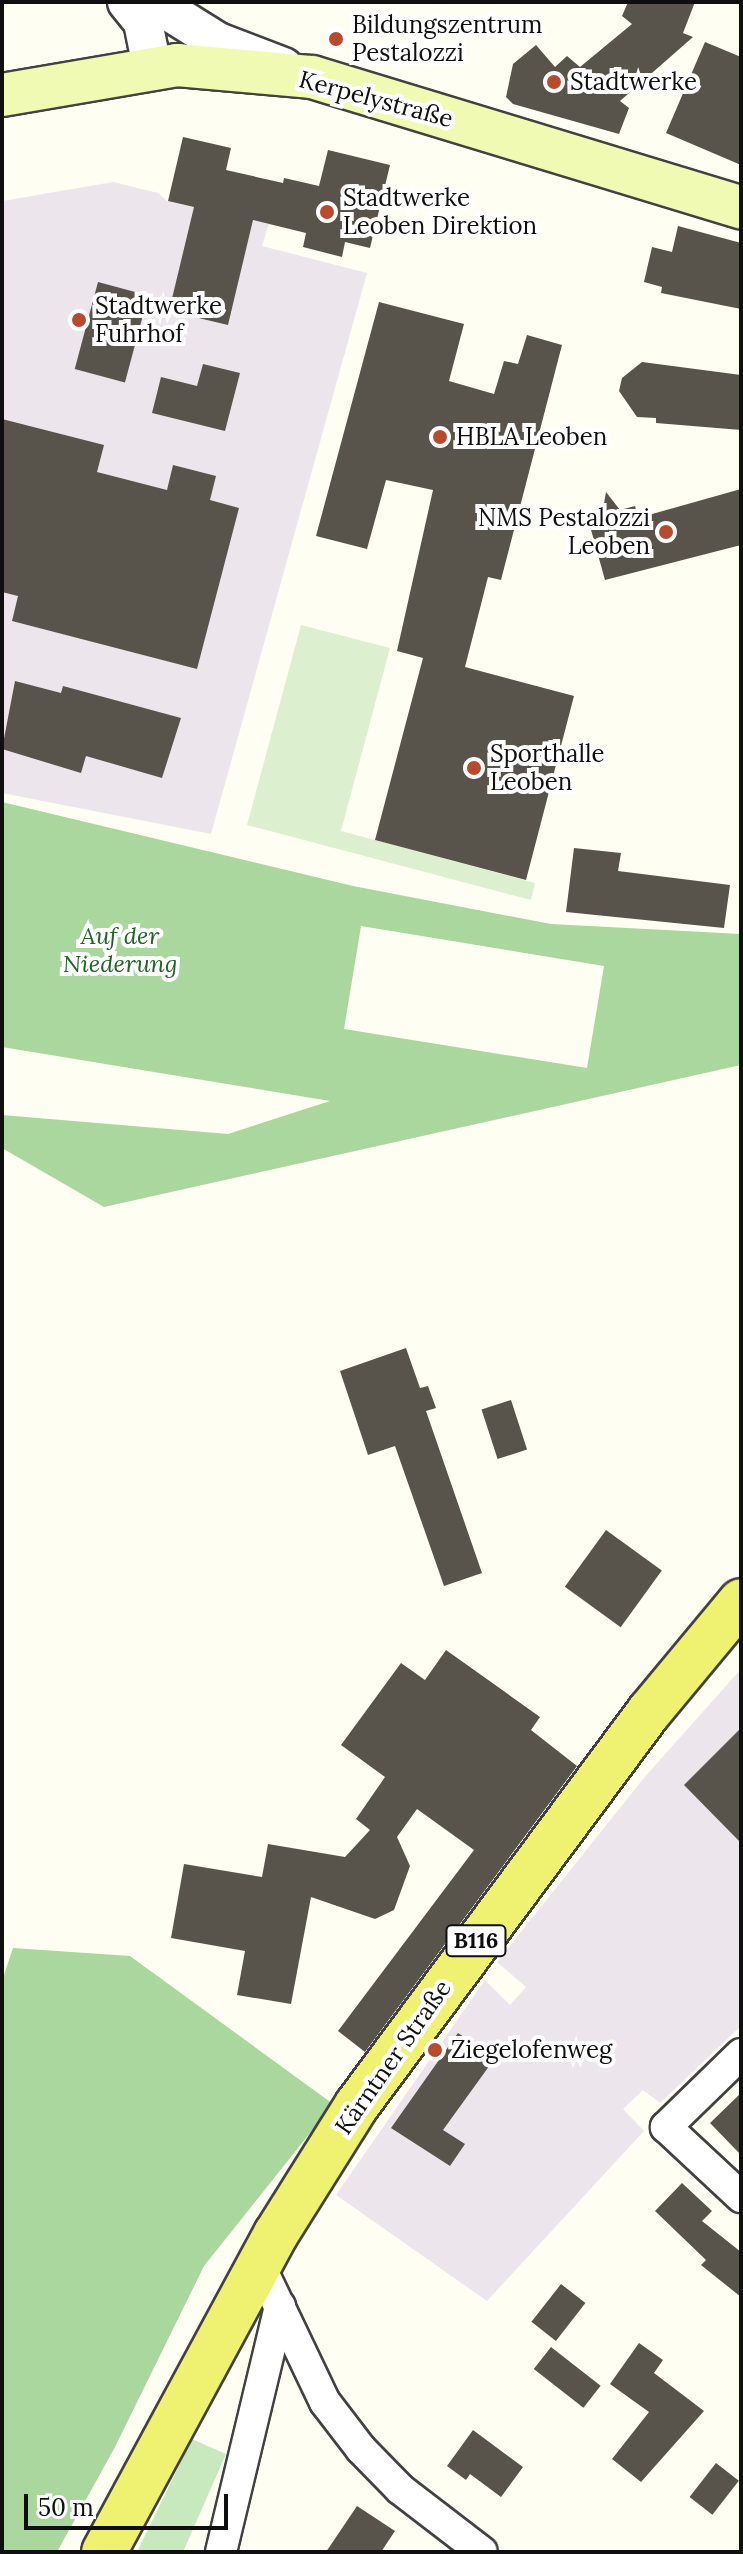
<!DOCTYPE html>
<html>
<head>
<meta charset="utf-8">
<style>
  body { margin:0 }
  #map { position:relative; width:743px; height:2554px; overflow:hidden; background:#fefef3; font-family:Lora,serif }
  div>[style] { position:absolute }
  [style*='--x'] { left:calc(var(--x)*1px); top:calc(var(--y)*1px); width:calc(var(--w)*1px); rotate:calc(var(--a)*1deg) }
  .industrial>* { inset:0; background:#ede5ec }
  .green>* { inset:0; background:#c8e8bd }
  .forest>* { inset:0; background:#a9d79d }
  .pitch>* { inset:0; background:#dcefcf }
  .building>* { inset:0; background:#58544c; transform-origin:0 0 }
  .roads { filter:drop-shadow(2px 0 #424242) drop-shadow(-2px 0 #424242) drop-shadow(0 2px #424242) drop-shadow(0 -2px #424242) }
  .minor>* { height:30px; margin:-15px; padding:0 15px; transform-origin:15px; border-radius:15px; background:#fff }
  .tertiary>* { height:38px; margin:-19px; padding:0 19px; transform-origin:19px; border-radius:19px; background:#fff }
  .secondary>* { height:42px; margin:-21px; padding:0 21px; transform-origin:21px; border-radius:21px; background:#f0fab2 }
  .primary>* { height:44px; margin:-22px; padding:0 22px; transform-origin:22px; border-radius:22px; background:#eff170 }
  .dots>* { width:22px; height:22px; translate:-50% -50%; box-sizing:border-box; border:4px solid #fff; border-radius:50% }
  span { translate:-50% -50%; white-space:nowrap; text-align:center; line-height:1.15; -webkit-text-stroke:8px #fff; paint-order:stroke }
  .shield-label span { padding:2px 6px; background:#fff; border:2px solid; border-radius:6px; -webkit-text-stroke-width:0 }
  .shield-label { font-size:22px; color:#0f0f0f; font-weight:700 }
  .poi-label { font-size:24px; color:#0f0f0f }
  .left { translate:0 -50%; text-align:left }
  .right { translate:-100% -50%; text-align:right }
  .street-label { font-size:24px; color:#0f0f0f }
  .park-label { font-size:24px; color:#236426; font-style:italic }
  .frame { position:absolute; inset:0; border:4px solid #0f0f0f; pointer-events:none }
  .scale { position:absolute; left:24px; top:2494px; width:204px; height:36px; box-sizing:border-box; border:4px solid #0f0f0f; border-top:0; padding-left:10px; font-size:24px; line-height:28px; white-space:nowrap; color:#0f0f0f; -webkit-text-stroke:6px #fff; paint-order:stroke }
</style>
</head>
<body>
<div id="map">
  <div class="industrial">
    <div style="clip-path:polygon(113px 182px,158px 193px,167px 201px,269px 224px,262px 246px,367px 273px,211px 834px,2px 793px,2px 201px)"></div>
    <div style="clip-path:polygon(741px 1669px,741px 2026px,660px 2103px,643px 2090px,623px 2109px,644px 2131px,487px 2301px,336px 2195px,485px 1980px,510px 2005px,526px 1987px,497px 1962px,643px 1779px)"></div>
  </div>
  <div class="green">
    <div style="clip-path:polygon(192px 2439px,226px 2454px,183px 2552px,137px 2552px)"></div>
  </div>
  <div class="forest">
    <div style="clip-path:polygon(evenodd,2px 802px,353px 886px,551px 924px,741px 934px,741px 1065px,104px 1207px,2px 1148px,2px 1115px,228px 1134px,330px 1101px,2px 1047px,2px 802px,361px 926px,604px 966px,587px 1068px,344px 1029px,361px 926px)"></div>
    <div style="clip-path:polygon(13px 1948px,130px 1956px,333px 2104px,204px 2266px,115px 2447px,57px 2552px,2px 2552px,2px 1981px)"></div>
  </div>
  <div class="pitch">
    <div style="clip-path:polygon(301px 625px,390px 648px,341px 831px,535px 883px,531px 900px,247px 825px)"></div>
  </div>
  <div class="building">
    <div style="clip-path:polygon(628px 2px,695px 2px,683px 33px,693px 37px,620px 101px,629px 108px,619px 134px,513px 104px,506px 97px,513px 64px,536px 45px,555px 67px,567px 56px,580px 67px,632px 24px,622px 16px)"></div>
    <div style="clip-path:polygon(705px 42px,741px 57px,741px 165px,666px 133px)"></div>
    <div style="clip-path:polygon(183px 137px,231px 148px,226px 170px,283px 183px,284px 178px,319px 186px,328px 150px,390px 165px,370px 248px,345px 242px,342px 257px,303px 247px,306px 233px,253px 220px,228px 325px,169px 311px,194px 207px,168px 201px)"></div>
    <div style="clip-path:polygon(678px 226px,741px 243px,741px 309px,661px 293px,662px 287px,644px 282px,652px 247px,672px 252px)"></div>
    <div style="left:98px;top:282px;width:52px;height:90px;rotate:15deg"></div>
    <div style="clip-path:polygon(379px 302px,464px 324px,449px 381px,494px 394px,504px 361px,518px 364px,527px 335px,562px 345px,501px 580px,488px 577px,465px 667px,574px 696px,526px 880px,375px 840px,423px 658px,397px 651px,433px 490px,386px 480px,367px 549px,316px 536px)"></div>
    <div style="clip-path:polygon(642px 362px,741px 375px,741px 430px,656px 423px,656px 418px,637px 417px,619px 391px,622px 378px)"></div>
    <div style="clip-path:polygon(203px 364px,240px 373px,225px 431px,152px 413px,161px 377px,197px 386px)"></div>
    <div style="clip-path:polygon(2px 419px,104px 445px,97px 472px,167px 490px,173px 465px,216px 476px,210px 500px,239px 508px,197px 669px,12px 621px,18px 596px,2px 592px)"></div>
    <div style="clip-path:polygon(741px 489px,741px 545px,605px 580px,588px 519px,602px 515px,606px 492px,620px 510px,635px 506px,638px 518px)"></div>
    <div style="clip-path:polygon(15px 681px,61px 693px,63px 686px,181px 718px,162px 778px,86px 756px,81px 773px,2px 749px)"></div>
    <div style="clip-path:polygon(574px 848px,621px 853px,618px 871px,730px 885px,724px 928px,566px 912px)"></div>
    <div style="clip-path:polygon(406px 1348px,420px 1388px,428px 1386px,436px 1408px,426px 1411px,482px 1573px,444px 1586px,395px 1446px,368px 1455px,340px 1371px)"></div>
    <div style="left:511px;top:1400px;width:52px;height:31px;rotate:72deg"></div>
    <div style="left:606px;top:1530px;width:69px;height:70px;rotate:36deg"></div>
    <div style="clip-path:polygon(446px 1650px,540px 1717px,531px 1730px,577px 1766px,365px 2052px,338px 2031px,474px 1850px,417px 1809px,397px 1837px,410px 1866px,394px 1910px,375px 1919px,311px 1897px,291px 2004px,237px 1995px,245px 1951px,171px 1938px,184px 1864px,262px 1877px,268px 1844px,345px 1857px,370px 1830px,356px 1819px,385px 1777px,341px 1745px,401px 1663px,425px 1680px)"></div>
    <div style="clip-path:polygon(741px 1728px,741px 1843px,684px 1785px)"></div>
    <div style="clip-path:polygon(458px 2033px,495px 2058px,443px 2130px,465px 2144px,450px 2166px,391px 2128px)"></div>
    <div style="clip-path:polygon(741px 2093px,741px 2155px,710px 2123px)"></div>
    <div style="clip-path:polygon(682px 2183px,712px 2211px,702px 2221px,741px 2252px,741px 2297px,701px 2265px,706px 2260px,655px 2211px)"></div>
    <div style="left:561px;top:2284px;width:31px;height:48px;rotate:38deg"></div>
    <div style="clip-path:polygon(639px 2343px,663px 2360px,654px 2373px,704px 2411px,641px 2482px,612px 2459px,649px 2412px,610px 2384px)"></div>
    <div style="left:551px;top:2347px;width:63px;height:28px;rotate:38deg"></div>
    <div style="clip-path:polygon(473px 2430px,523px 2467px,501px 2497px,470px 2474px,466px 2480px,447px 2466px)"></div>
    <div style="left:716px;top:2463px;width:29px;height:43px;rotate:38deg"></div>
    <div style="clip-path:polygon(357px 2506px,395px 2531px,381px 2552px,326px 2552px)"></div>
  </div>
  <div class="roads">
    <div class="minor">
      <div style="--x:741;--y:2054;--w:105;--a:135.8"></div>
      <div style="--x:666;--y:2127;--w:103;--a:43"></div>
      <div style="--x:260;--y:2266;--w:151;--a:64.5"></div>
      <div style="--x:325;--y:2402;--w:59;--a:52.5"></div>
      <div style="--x:361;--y:2449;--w:56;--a:45.7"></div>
      <div style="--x:400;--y:2489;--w:103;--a:37.5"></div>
      <div style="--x:221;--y:2552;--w:253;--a:-76.5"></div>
    </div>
    <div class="tertiary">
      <div style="--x:127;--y:2;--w:26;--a:51"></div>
      <div style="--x:143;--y:22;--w:46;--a:78.7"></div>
      <div style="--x:154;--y:2;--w:75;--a:32"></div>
      <div style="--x:218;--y:42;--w:70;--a:21"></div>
    </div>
    <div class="secondary">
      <div style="--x:2;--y:95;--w:178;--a:-9.7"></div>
      <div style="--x:177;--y:65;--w:136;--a:5.1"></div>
      <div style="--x:312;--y:77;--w:448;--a:16.9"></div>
    </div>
    <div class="primary">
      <div style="--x:104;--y:2552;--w:362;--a:-61.6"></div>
      <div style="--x:276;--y:2234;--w:152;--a:-57.9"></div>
      <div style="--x:357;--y:2105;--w:490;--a:-53.4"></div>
      <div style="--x:649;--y:1712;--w:144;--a:-50.3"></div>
    </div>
  </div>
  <div class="dots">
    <div style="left:336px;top:39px;background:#b84b2e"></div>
    <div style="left:554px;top:82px;background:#b84b2e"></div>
    <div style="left:327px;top:212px;background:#b84b2e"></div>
    <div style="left:79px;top:320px;background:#b84b2e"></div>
    <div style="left:440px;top:437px;background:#b84b2e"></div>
    <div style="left:666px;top:532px;background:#b84b2e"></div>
    <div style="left:474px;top:768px;background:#b84b2e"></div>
    <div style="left:435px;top:2050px;background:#b84b2e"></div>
  </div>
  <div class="shield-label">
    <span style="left:476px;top:1941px">B116</span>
  </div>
  <div class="poi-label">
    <span class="left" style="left:352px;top:39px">Bildungszentrum<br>Pestalozzi</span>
    <span class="left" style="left:570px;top:82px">Stadtwerke</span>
    <span class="left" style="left:343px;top:212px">Stadtwerke<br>Leoben Direktion</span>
    <span class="left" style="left:95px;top:320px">Stadtwerke<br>Fuhrhof</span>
    <span class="left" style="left:456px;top:437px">HBLA Leoben</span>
    <span class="right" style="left:650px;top:532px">NMS Pestalozzi<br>Leoben</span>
    <span class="left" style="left:490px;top:768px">Sporthalle<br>Leoben</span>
    <span class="left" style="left:451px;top:2050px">Ziegelofenweg</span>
  </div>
  <div class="street-label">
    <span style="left:376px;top:99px;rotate:15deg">Kerpelystraße</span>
    <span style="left:393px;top:2057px;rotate:-55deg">Kärntner Straße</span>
  </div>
  <div class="park-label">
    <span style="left:120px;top:950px">Auf der<br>Niederung</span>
  </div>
  <div class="frame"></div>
  <div class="scale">50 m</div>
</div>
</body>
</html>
